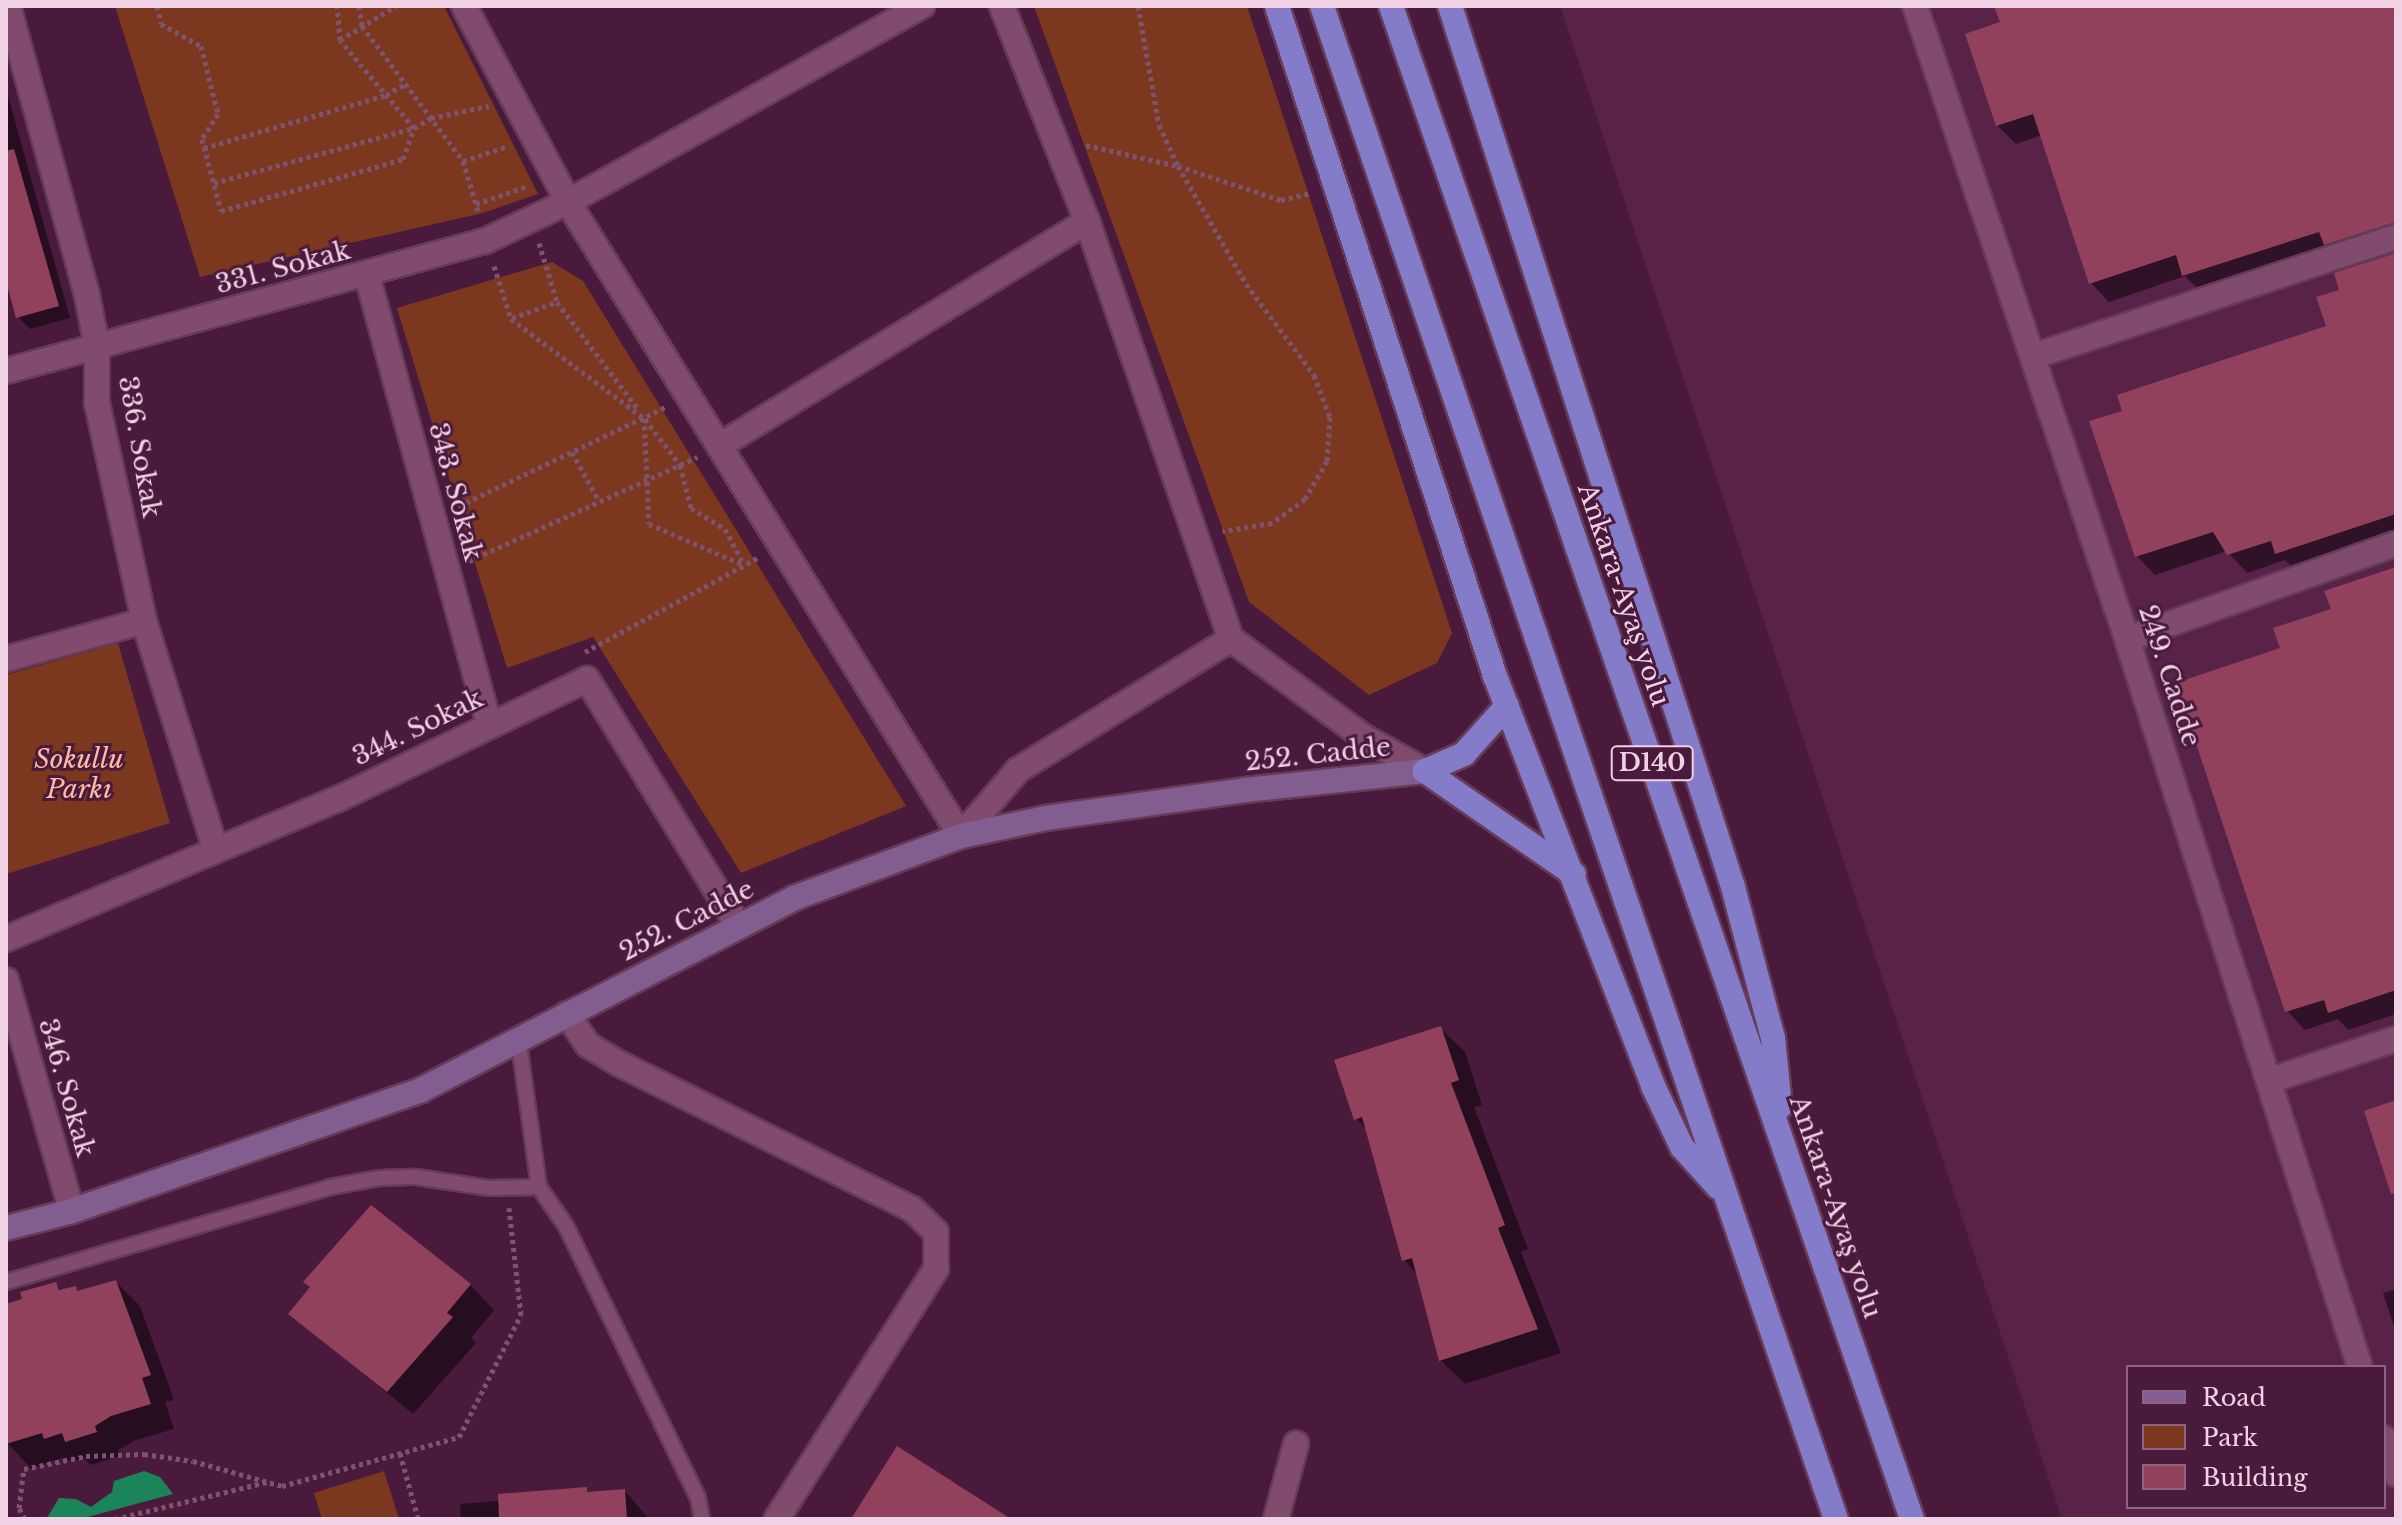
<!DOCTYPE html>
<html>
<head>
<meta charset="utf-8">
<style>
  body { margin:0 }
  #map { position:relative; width:2402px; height:1525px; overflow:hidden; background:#4a1a3c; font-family:"Libre Baskerville",serif }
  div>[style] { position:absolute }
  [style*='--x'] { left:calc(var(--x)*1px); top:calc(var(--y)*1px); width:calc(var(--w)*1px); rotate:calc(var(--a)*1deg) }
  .built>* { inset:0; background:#592349 }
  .green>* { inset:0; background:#7c381e }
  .water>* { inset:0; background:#1c845a }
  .shadow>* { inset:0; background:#0007 }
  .building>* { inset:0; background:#92415c }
  .path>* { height:5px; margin-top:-2.5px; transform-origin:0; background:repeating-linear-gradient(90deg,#7e5370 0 4px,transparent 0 8px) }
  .roads { filter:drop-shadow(2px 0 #653b58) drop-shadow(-2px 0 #653b58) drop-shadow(0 2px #653b58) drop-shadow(0 -2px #653b58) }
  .service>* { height:14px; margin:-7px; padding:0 7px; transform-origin:7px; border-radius:7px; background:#814b6e }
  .minor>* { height:24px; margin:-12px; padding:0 12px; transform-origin:12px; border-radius:12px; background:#814b6e }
  .secondary>* { height:24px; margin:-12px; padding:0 12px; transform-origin:12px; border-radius:12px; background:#825e90 }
  .trunk>* { height:24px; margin:-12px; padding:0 12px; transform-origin:12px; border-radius:12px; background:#857cc9 }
  span { translate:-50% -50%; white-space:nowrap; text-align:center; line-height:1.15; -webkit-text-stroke:6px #4a1a3c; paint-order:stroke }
  .shield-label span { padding:2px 6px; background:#4a1a3c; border:2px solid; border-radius:6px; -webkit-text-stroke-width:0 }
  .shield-label { font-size:24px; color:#f1d1e4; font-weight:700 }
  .street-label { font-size:26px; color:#f1d1e4 }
  .park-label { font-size:26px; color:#febba2; font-style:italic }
  .frame { position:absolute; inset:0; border:8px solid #f1d1e4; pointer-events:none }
  .legend { position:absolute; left:2126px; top:1365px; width:260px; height:144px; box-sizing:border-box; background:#4a1a3c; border:2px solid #8d637f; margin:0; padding:10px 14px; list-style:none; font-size:24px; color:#f1d1e4 }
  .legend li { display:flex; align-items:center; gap:16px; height:40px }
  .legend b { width:40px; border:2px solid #8d637f }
</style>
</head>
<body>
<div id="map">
  <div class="built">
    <div style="clip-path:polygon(evenodd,1560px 6px,2396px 6px,2396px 1519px,2062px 1519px,1560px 6px,2128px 1367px,2384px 1367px,2384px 1507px,2128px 1507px,2128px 1367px)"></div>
  </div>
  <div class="green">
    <div style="clip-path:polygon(115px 6px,444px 6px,538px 194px,483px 213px,200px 277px)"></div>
    <div style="clip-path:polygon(1034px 6px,1247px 6px,1452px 633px,1437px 663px,1369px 695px,1249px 602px)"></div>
    <div style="clip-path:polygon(552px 262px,583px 281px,906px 806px,741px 873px,593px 637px,507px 668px,397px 308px)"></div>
    <div style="clip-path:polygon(118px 643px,170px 823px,6px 874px,6px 675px)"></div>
    <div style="clip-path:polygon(384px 1471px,399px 1519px,322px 1519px,314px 1493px)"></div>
  </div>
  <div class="water">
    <div style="clip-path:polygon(144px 1471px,160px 1477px,173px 1494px,80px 1519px,47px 1518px,59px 1498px,76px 1499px,91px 1507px,112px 1492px,114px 1481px)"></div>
  </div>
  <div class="shadow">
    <div style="clip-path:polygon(1996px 6px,2396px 6px,2396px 245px,2202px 293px,2185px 276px,2109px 302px,2091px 283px,2042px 135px,2016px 144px,1997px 125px,2002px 24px)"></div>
    <div style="clip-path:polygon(6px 89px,70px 318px,30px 329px,18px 317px,6px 274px)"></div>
    <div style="clip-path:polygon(2396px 255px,2396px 538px,2296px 571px,2285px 560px,2247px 573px,2227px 551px,2155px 575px,2137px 556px,2125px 412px,2328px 328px,2342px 291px)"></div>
    <div style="clip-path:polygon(2396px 570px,2396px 1014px,2348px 1030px,2338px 1019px,2305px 1030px,2287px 1011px,2283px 649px)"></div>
    <div style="clip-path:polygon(1440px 1028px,1465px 1052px,1482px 1105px,1474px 1107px,1528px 1249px,1521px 1252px,1561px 1353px,1465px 1384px,1440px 1360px,1418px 1275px,1404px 1260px,1368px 1131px,1356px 1118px)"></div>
    <div style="clip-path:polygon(116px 1282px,140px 1306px,174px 1400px,165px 1402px,174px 1429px,136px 1440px,118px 1450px,120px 1456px,91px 1465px,84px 1458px,70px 1462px,65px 1457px,31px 1468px,6px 1442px,6px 1315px,55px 1284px,63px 1291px,75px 1288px,80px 1293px)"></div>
    <div style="clip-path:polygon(470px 1285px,494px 1310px,471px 1338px,476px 1343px,413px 1414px,291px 1314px)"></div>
    <div style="clip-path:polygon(2396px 1289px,2396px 1333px,2383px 1293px)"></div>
    <div style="clip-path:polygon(625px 1491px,649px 1519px,461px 1519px,460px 1504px)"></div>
  </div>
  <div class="building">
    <div style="clip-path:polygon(1994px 6px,2396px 6px,2396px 222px,2324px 245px,2319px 232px,2182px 276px,2176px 255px,2089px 284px,2033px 114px,1996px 126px,1965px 34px,2000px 22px)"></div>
    <div style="clip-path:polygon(14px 149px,59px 306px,16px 318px,6px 281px,6px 151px)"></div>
    <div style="clip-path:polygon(2396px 253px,2396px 514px,2275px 554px,2271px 541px,2227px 555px,2213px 532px,2135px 557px,2089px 421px,2122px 411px,2117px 395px,2326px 326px,2316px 297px,2339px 290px,2334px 273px)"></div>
    <div style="clip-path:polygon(2396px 567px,2396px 990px,2328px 1013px,2324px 1000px,2285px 1012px,2176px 683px,2280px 648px,2273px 628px,2331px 609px,2324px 591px)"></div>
    <div style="clip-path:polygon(1441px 1026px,1459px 1080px,1451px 1083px,1505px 1225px,1498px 1228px,1538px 1329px,1439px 1361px,1412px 1258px,1402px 1261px,1362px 1117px,1354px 1120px,1334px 1060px)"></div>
    <div style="clip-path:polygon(2396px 1100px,2396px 1193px,2391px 1194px,2364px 1111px)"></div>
    <div style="clip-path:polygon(371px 1205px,471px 1284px,447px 1313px,453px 1317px,387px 1392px,288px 1314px,310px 1287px,303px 1282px)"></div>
    <div style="clip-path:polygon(116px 1280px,151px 1375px,142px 1378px,151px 1404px,111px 1416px,95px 1426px,97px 1432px,65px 1442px,62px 1433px,44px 1439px,42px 1433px,6px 1444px,6px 1304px,22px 1299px,20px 1292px,56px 1282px,59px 1290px,76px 1286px,77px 1291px)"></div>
    <div style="clip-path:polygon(897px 1446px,1011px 1519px,851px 1519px)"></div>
    <div style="clip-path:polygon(587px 1487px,587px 1492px,625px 1489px,627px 1519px,499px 1519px,498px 1494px)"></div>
  </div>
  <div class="path">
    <div style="--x:157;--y:6;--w:18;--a:77"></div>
    <div style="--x:161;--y:24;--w:46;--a:28.8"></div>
    <div style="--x:201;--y:46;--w:70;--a:76"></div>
    <div style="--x:218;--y:114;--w:30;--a:123"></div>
    <div style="--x:202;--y:139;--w:74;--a:75.2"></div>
    <div style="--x:221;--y:211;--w:189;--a:-15.9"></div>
    <div style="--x:403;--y:159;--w:33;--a:-70"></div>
    <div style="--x:414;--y:128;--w:115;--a:-130.1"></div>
    <div style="--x:340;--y:40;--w:34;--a:-95"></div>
    <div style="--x:359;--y:6;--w:20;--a:81"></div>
    <div style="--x:362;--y:26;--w:169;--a:53.2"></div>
    <div style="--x:463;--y:161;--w:55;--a:73.2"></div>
    <div style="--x:1138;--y:6;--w:121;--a:80"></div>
    <div style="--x:1159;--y:125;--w:45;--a:65.1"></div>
    <div style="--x:1178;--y:166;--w:136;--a:60"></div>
    <div style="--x:1246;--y:284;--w:114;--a:53.2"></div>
    <div style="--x:1314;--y:375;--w:45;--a:69.1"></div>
    <div style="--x:1330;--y:417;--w:44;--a:93.9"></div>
    <div style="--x:1327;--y:461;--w:44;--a:120.1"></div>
    <div style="--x:1305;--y:499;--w:41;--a:144"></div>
    <div style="--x:1272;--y:523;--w:50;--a:170.7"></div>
    <div style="--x:340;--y:40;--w:66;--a:-31.3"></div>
    <div style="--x:1086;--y:145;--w:94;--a:12.9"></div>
    <div style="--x:1178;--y:166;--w:108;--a:18.3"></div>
    <div style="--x:1281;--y:200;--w:31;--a:-13"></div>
    <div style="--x:204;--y:148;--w:190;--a:-16.2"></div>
    <div style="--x:386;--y:95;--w:22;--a:-30"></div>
    <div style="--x:463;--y:161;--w:47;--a:-18.4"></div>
    <div style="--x:214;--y:183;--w:207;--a:-15.4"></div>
    <div style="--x:414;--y:128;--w:20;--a:-30"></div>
    <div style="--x:431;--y:118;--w:59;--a:-11.7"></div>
    <div style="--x:476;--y:204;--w:55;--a:-19.1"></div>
    <div style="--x:539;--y:243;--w:62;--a:73"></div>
    <div style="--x:557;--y:302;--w:136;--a:53"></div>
    <div style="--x:494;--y:266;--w:56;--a:72.2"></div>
    <div style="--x:511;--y:319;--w:166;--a:36.7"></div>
    <div style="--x:644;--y:418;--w:106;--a:87.3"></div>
    <div style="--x:649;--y:524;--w:103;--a:23.3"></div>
    <div style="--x:512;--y:318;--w:48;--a:-19.6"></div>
    <div style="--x:645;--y:419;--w:58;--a:52.7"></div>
    <div style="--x:680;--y:465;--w:44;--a:75.7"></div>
    <div style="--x:691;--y:508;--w:40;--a:32"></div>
    <div style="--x:725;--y:529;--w:40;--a:62"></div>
    <div style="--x:572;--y:452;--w:56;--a:61.1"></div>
    <div style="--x:459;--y:506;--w:229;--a:-25.6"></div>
    <div style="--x:469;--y:561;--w:251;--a:-24.5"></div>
    <div style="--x:585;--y:652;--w:198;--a:-28.6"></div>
    <div style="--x:400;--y:1453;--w:68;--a:74.7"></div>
    <div style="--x:25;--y:1519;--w:13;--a:-119"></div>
    <div style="--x:19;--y:1508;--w:39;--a:-83"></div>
    <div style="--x:24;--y:1469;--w:63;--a:-11.8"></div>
    <div style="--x:86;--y:1456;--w:58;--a:-2"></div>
    <div style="--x:144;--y:1454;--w:49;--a:8.1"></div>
    <div style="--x:193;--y:1461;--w:92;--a:15.7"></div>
    <div style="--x:282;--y:1486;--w:184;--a:-15.5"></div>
    <div style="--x:459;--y:1437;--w:137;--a:-63.1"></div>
    <div style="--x:521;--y:1315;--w:108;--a:-96.4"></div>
    <div style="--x:115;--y:1519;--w:156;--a:-13.7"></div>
  </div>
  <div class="roads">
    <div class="service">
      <div style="--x:519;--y:1043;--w:145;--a:82.1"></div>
      <div style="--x:539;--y:1187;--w:47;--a:55.3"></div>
      <div style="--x:566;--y:1226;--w:302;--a:64.1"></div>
      <div style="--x:698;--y:1498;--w:21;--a:79"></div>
      <div style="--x:6;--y:1282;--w:338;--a:-16.3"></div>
      <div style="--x:330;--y:1187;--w:51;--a:-10.2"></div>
      <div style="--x:380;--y:1178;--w:36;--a:-2"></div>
      <div style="--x:416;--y:1177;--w:75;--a:8.5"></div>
      <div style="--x:490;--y:1188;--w:49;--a:-1.2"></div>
    </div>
    <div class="minor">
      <div style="--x:8;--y:6;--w:300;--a:74.7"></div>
      <div style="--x:87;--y:295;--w:53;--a:79.1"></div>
      <div style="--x:97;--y:347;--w:56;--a:90"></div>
      <div style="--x:97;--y:403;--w:223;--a:77.8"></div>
      <div style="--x:144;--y:621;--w:238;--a:72.6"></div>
      <div style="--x:464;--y:6;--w:222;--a:62"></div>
      <div style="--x:568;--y:202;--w:746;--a:58.21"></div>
      <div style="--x:961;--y:836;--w:87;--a:-49.2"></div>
      <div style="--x:1018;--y:770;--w:250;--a:-31.6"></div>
      <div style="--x:1231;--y:639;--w:442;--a:-109"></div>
      <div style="--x:1087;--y:221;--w:231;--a:-111.6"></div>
      <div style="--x:1915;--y:6;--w:668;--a:71.48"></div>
      <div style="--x:2127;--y:639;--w:764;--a:72.25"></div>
      <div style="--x:367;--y:275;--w:466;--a:74.8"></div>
      <div style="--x:2034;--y:356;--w:381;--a:-18.2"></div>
      <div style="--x:6;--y:371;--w:496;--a:-15.2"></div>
      <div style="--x:485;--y:241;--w:92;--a:-25.2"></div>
      <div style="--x:568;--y:202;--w:405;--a:-29"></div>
      <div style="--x:719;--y:446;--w:431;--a:-31.4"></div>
      <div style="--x:1231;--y:639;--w:163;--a:36.5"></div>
      <div style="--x:1362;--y:736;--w:72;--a:29.1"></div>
      <div style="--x:2127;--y:639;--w:285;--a:-19.5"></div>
      <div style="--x:6;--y:659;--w:143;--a:-15.4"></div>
      <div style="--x:6;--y:939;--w:360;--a:-22.9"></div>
      <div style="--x:338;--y:799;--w:276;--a:-25.7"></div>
      <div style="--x:587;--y:679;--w:289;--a:58.5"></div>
      <div style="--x:6;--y:980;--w:240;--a:74.1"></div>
      <div style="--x:567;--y:1014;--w:37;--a:56"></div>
      <div style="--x:588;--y:1045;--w:37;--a:31"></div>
      <div style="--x:620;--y:1064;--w:326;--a:26.4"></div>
      <div style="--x:912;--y:1209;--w:33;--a:44"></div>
      <div style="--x:936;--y:1232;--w:37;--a:90"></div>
      <div style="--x:936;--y:1269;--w:296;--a:122.5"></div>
      <div style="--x:2271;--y:1080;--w:132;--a:-18.2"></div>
      <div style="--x:2384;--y:1438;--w:38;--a:72"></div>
      <div style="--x:1276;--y:1519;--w:78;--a:-75.1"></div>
    </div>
    <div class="secondary">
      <div style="--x:6;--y:1228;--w:68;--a:-14.4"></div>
      <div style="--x:72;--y:1211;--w:369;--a:-19.1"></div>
      <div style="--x:421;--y:1090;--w:420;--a:-27.2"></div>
      <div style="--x:794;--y:898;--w:178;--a:-20.4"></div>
      <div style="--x:961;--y:836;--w:87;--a:-12"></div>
      <div style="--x:1046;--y:818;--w:201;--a:-8"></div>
      <div style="--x:1245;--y:790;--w:181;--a:-6"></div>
    </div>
    <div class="trunk">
      <div style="--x:1277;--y:6;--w:705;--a:71.98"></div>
      <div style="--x:1495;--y:676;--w:439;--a:68.9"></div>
      <div style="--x:1653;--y:1086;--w:68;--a:64.6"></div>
      <div style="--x:1682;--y:1147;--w:54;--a:48"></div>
      <div style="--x:1322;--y:6;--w:1598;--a:71.24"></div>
      <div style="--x:1391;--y:6;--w:1600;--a:71"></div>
      <div style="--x:1450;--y:6;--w:925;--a:72.19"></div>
      <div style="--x:1733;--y:887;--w:156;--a:75.2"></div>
      <div style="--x:1773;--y:1038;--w:69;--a:84.2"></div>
      <div style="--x:1507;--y:706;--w:64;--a:131.9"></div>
      <div style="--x:1464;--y:754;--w:43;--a:156.4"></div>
      <div style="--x:1425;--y:771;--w:181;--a:34.7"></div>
    </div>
  </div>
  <div class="shield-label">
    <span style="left:1652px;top:763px">D140</span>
  </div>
  <div class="street-label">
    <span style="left:283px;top:268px;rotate:-15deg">331. Sokak</span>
    <span style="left:139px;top:447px;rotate:80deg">336. Sokak</span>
    <span style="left:455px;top:492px;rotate:75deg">343. Sokak</span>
    <span style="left:1623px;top:595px;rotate:71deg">Ankara-Ayaş yolu</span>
    <span style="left:2169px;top:676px;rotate:72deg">249. Cadde</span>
    <span style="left:418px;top:728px;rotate:-26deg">344. Sokak</span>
    <span style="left:1318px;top:755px;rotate:-6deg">252. Cadde</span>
    <span style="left:687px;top:921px;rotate:-27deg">252. Cadde</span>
    <span style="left:66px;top:1088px;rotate:74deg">346. Sokak</span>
    <span style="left:1835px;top:1207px;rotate:71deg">Ankara-Ayaş yolu</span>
  </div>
  <div class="park-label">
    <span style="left:79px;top:775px">Sokullu<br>Parkı</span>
  </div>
  <div class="frame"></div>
  <ul class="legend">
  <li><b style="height:10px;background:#825e90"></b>Road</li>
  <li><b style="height:22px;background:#7c381e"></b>Park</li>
  <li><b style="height:22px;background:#92415c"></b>Building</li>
  </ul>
</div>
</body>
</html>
